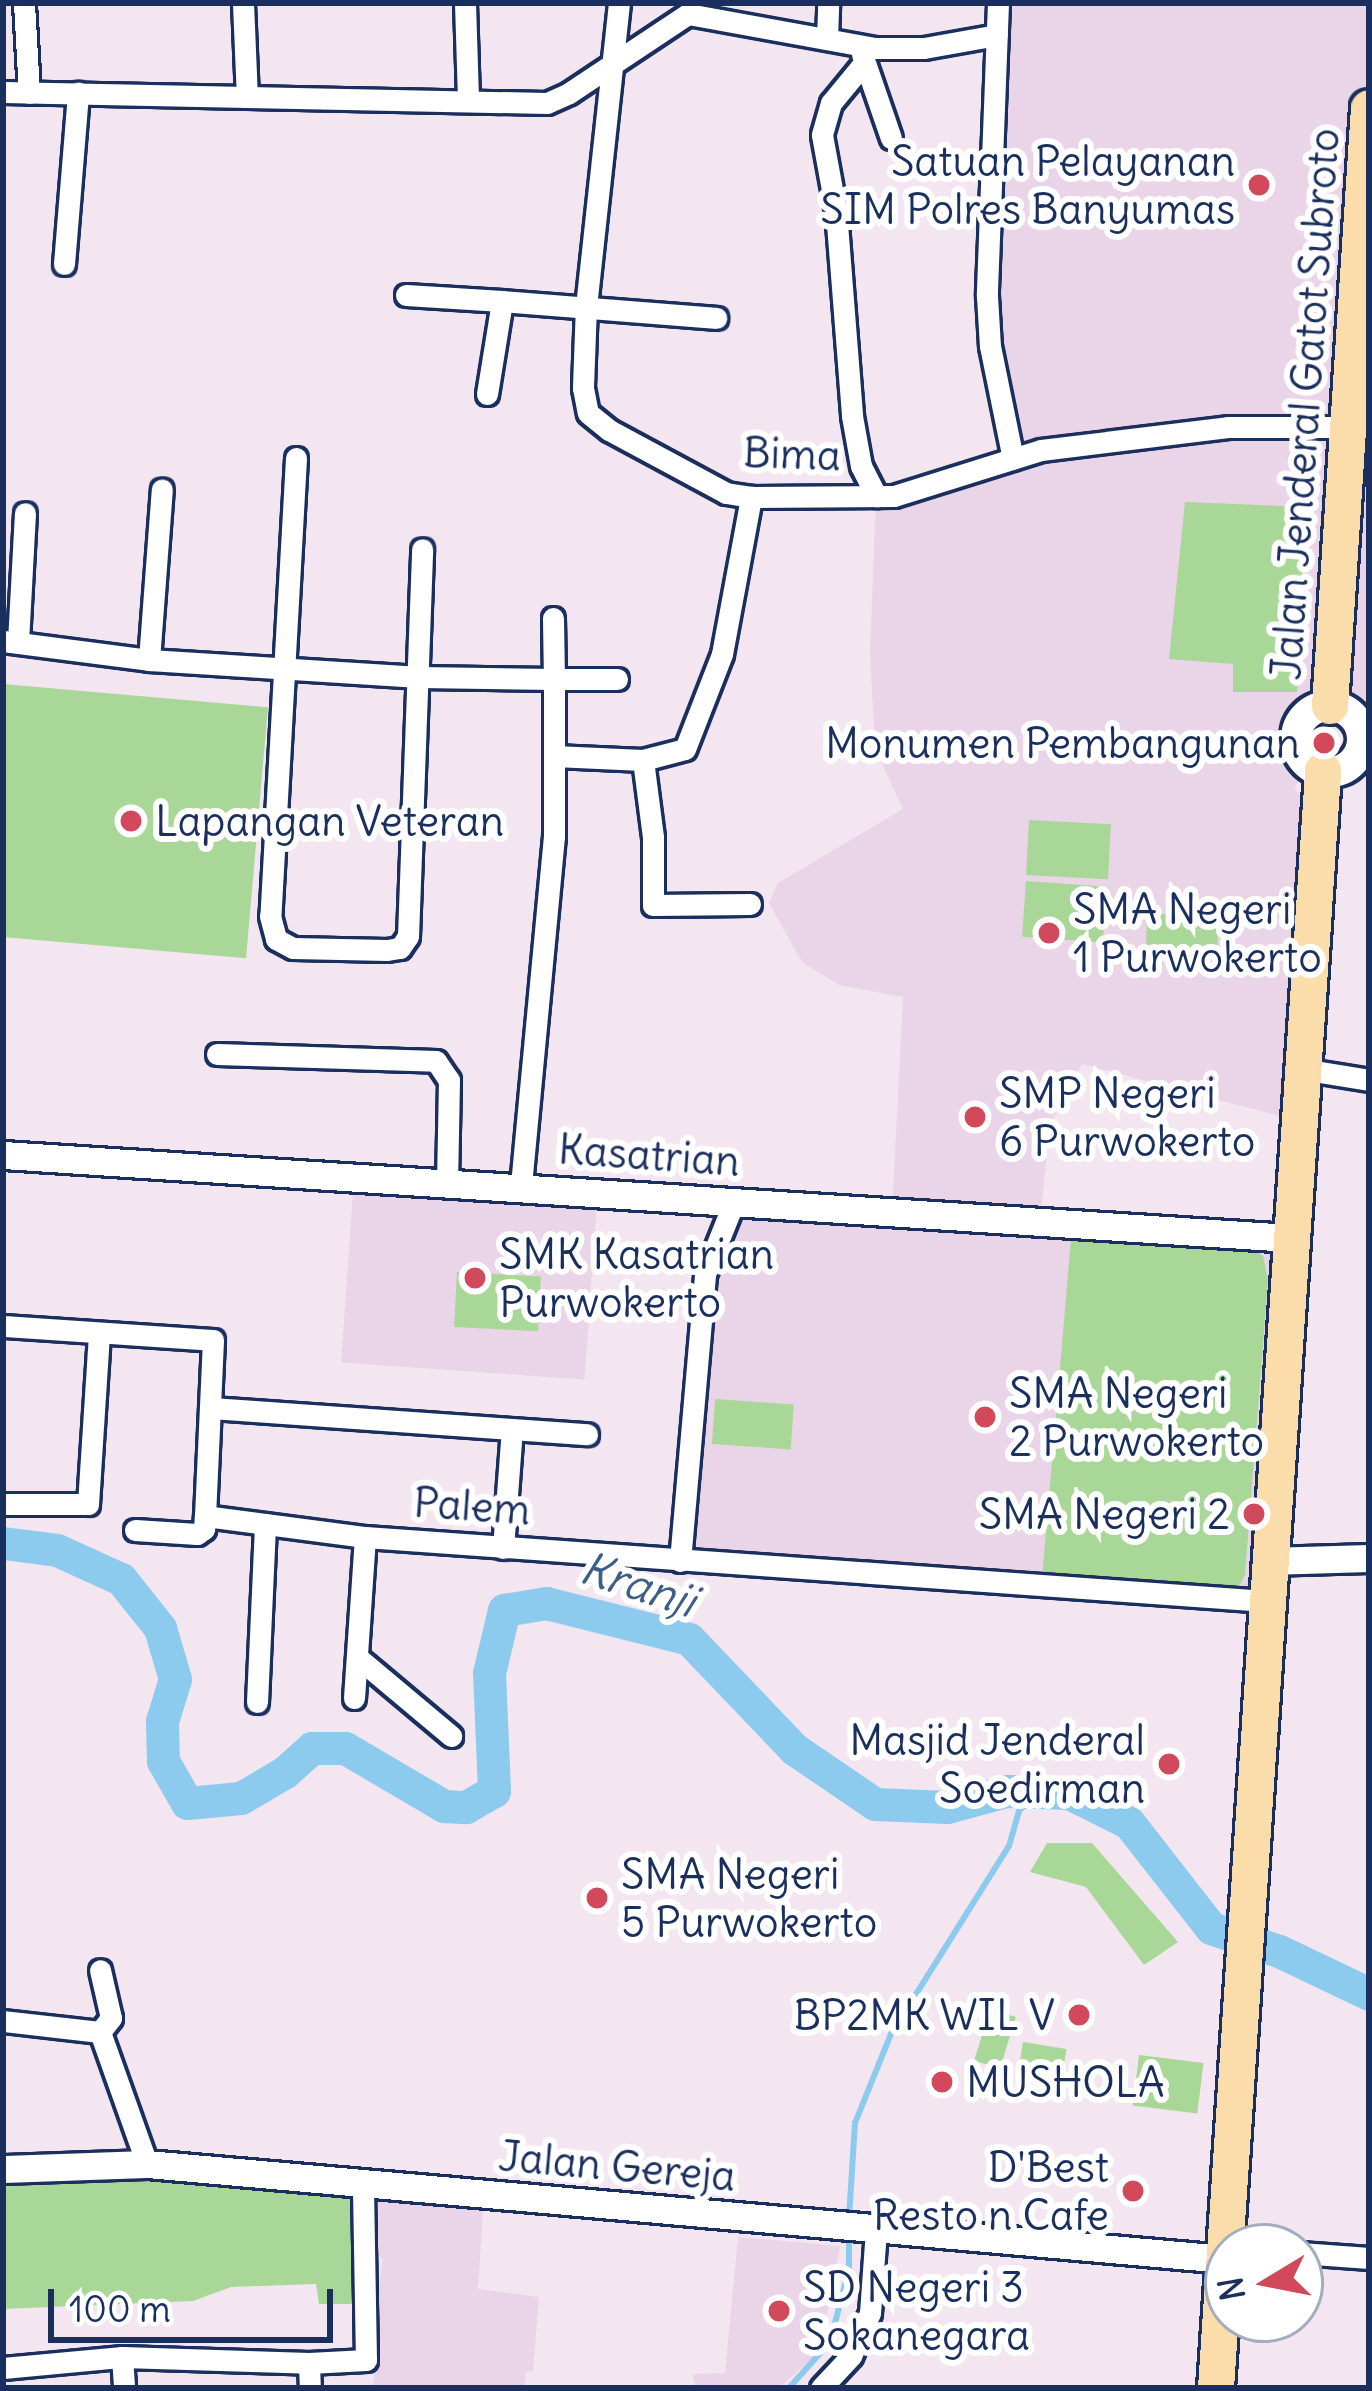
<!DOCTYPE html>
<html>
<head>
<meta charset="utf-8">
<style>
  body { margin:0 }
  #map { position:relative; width:1372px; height:2391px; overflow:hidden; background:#f3e6f1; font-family:Delius,sans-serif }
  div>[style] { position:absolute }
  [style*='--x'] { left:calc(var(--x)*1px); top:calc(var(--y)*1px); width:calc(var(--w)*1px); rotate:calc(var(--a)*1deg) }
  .built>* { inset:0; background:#ead4e7; transform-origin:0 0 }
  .green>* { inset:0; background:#a9d797; transform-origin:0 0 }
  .stream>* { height:6px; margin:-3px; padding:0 3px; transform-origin:3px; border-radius:3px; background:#8dcbee }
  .river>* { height:33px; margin:-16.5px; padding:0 16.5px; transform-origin:16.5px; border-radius:16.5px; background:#8dcbee }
  .roads { filter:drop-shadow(3px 0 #1b2f5e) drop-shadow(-3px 0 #1b2f5e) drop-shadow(0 3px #1b2f5e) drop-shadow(0 -3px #1b2f5e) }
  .minor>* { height:21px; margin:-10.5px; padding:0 10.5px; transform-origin:10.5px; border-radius:10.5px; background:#fff }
  .tertiary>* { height:27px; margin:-13.5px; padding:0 13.5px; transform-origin:13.5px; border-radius:13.5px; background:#fff }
  .secondary>* { height:30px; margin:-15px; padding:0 15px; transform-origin:15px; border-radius:15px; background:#fff }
  .secondary>.ring { margin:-15px; padding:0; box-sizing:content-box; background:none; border:30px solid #fff; border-radius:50% }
  .primary>* { height:36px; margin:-18px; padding:0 18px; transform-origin:18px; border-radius:18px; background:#faddab }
  .dots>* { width:33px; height:33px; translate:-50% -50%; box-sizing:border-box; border:6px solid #fff; border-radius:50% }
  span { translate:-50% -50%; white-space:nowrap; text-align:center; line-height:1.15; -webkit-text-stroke:12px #fff; paint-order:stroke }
  .poi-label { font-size:42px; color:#1b2f5e }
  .right { translate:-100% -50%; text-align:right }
  .left { translate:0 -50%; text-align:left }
  .street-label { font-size:42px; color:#1b2f5e }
  .water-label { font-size:45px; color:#3d5e89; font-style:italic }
  .frame { position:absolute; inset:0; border:6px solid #1b2f5e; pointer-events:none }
  .north { position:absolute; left:1204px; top:2223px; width:120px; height:120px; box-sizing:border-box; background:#fff; border:3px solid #a4acbf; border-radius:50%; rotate:260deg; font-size:33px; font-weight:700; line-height:48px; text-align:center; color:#1b2f5e }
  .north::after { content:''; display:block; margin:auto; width:42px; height:54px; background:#d1495b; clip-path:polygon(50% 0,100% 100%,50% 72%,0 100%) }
  .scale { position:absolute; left:48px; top:2289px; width:285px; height:54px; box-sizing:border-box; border:6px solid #1b2f5e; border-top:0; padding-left:15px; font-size:36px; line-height:42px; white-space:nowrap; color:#1b2f5e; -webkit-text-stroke:9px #fff; paint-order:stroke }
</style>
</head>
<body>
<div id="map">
  <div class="built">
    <div style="clip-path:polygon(998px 3px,1369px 3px,1369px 734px,1361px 735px,1344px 710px,1315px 708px,1296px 736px,1310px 766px,1294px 787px,1319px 825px,1299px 1121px,1082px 1064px,1050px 1125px,1040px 1221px,1290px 1238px,1266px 1598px,681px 1560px,705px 1274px,734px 1202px,892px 1212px,903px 997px,839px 985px,802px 962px,769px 903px,778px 883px,903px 809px,881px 762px,874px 729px,870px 653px,876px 496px,1013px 458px,990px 346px)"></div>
    <div style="left:354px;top:1178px;width:244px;height:185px;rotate:4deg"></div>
    <div style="clip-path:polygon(371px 2196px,483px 2210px,478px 2289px,539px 2297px,533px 2371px,526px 2372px,524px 2388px,373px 2388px,375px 2356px,369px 2355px,383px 2259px,368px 2248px)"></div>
    <div style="clip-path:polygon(738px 2237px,840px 2246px,820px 2351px,779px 2388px,695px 2388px,693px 2374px,725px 2373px)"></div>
  </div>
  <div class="green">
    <div style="clip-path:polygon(1185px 502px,1306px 507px,1297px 692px,1233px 692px,1233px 664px,1169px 659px)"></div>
    <div style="left:3px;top:684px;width:266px;height:252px;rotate:5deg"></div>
    <div style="left:1029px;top:820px;width:82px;height:55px;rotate:3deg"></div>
    <div style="left:1026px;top:881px;width:81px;height:56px;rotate:4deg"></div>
    <div style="clip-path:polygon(1147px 913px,1206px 915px,1207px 926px,1218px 926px,1217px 954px,1146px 949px)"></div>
    <div style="clip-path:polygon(1071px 1239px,1256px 1251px,1263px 1256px,1268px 1280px,1245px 1575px,1239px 1586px,1042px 1578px)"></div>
    <div style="left:457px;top:1272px;width:84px;height:55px;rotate:3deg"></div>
    <div style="left:715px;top:1399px;width:79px;height:45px;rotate:4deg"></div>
    <div style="clip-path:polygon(1047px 1843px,1092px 1843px,1178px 1942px,1144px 1965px,1086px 1887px,1030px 1872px)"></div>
    <div style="left:990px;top:2009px;width:27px;height:54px;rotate:17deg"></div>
    <div style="left:1023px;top:2042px;width:44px;height:34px;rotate:9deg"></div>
    <div style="left:1139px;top:2055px;width:65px;height:51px;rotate:7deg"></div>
    <div style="clip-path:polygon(147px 2178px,356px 2193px,360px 2304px,319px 2304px,316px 2284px,231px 2287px,193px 2301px,3px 2309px,3px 2181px)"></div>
  </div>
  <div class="stream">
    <div style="--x:849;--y:2218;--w:95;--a:-86.4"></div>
    <div style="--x:855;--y:2123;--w:96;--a:-68"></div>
    <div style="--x:891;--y:2034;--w:222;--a:-57.9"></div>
    <div style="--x:1009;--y:1846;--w:37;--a:-74"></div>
    <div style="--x:1019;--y:1810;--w:31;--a:-36"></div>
    <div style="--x:789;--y:2388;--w:62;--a:-48.3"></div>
    <div style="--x:830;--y:2342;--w:75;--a:-75.4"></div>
    <div style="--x:849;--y:2269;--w:32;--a:-90"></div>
  </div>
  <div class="river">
    <div style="--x:3;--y:1543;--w:54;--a:7.4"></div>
    <div style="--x:57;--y:1550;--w:70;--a:24.4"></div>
    <div style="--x:121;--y:1579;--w:63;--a:51.5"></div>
    <div style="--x:160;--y:1628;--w:53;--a:73.6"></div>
    <div style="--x:175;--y:1679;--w:44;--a:107.2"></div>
    <div style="--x:162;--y:1721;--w:40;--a:88.6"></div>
    <div style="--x:163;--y:1761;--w:48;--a:60.3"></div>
    <div style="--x:187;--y:1803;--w:54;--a:-5.3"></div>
    <div style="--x:241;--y:1798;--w:51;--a:-30.6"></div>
    <div style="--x:285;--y:1772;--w:36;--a:-42"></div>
    <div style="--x:312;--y:1748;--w:33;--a:0"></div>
    <div style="--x:345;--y:1748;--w:115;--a:30.4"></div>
    <div style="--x:444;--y:1806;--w:22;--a:3"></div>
    <div style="--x:466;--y:1807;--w:32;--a:-30"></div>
    <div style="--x:494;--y:1791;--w:118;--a:-92.4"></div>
    <div style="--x:489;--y:1673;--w:65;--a:-76.6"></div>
    <div style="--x:504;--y:1610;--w:43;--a:-9.5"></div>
    <div style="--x:546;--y:1603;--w:147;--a:14.1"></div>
    <div style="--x:689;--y:1639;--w:152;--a:46.3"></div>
    <div style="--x:794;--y:1749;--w:98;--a:34.2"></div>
    <div style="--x:875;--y:1804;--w:72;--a:2.4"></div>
    <div style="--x:947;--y:1807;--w:61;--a:-15.2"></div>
    <div style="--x:1006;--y:1791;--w:63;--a:1.8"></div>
    <div style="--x:1069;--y:1793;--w:67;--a:26.6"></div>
    <div style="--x:1129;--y:1823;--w:133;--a:52"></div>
    <div style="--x:1211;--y:1928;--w:72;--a:18.7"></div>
    <div style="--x:1279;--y:1951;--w:100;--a:25.5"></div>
  </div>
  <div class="roads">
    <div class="minor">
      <div style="--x:24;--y:3;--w:90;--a:86.8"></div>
      <div style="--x:243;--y:3;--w:94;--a:87.6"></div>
      <div style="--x:465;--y:3;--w:98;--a:88.2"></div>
      <div style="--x:619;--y:3;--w:304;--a:96.2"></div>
      <div style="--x:586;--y:305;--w:83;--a:92.1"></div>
      <div style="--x:583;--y:388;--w:25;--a:79"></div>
      <div style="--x:588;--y:413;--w:27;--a:39"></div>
      <div style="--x:609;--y:430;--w:133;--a:28.3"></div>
      <div style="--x:726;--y:493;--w:25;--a:9"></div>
      <div style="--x:751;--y:497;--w:143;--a:-0.4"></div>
      <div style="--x:894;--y:496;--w:154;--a:-17.4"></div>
      <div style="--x:1041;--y:450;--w:188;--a:-7"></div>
      <div style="--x:1228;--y:427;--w:120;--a:0"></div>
      <div style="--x:998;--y:3;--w:293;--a:92.2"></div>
      <div style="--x:987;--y:296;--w:50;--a:86.6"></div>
      <div style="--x:990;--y:346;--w:115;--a:78.5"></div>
      <div style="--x:827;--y:39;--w:36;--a:-88"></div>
      <div style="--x:862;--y:54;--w:89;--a:71"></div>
      <div style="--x:864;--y:63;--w:52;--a:129.5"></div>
      <div style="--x:831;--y:103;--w:33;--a:106"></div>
      <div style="--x:822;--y:135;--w:77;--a:79.6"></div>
      <div style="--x:836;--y:211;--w:206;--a:85.5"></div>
      <div style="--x:852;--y:416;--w:51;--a:79.8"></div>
      <div style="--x:861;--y:466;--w:34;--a:63"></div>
      <div style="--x:3;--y:92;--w:544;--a:1.16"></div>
      <div style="--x:547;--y:103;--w:24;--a:-24"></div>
      <div style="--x:569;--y:93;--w:143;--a:-33.6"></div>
      <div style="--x:688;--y:14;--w:190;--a:10.3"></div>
      <div style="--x:875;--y:48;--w:49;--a:0"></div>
      <div style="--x:924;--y:48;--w:74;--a:-10.1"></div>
      <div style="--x:64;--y:264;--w:172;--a:-85.3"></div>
      <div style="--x:406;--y:295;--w:96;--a:3.6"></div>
      <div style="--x:487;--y:394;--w:94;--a:-80.8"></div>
      <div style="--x:502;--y:301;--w:215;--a:4.5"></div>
      <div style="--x:296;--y:458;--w:459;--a:93.2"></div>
      <div style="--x:270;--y:916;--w:24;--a:75"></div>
      <div style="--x:276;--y:939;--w:19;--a:28"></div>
      <div style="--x:293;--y:948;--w:94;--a:1.2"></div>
      <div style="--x:387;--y:950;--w:13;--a:-9"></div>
      <div style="--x:400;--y:948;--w:14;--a:-56"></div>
      <div style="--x:408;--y:936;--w:387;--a:-87.9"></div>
      <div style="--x:553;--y:618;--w:61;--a:89.1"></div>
      <div style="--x:554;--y:679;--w:63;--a:0"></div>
      <div style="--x:3;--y:641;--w:147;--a:7.4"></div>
      <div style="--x:149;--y:660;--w:271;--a:3.6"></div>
      <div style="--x:419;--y:677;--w:135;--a:0.8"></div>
      <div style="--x:554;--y:679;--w:157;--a:90"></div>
      <div style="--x:554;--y:836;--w:354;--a:95.4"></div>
      <div style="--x:18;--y:642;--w:129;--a:-86.9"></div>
      <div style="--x:149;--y:660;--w:171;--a:-85.7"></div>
      <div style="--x:1361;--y:735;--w:8;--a:0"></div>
      <div style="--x:554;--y:756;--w:89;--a:2.6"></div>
      <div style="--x:643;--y:760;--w:43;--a:-14.7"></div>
      <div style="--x:685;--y:749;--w:102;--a:-68.7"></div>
      <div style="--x:722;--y:654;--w:160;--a:-79.5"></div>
      <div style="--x:643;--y:760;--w:78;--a:82.6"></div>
      <div style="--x:653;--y:837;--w:68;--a:90"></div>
      <div style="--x:653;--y:905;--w:97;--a:-0.6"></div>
      <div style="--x:217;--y:1054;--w:219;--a:1.8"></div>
      <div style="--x:436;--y:1061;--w:23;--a:56"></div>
      <div style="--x:449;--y:1080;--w:103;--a:91.1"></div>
      <div style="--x:1302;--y:1069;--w:68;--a:9.3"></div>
      <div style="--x:3;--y:1326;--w:210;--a:3.8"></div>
      <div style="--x:213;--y:1340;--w:176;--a:92.6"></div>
      <div style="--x:205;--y:1516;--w:161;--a:7.5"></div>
      <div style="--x:365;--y:1537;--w:903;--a:4.06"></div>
      <div style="--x:211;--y:1408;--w:377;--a:4"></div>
      <div style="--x:3;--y:1504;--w:85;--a:0"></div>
      <div style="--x:88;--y:1504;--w:171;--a:-86.3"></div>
      <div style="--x:135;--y:1530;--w:62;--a:3.7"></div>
      <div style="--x:197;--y:1534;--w:9;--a:-36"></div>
      <div style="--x:204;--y:1529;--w:13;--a:-86"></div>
      <div style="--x:503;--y:1548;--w:119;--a:-85.7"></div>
      <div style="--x:680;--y:1561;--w:288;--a:-85"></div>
      <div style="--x:705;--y:1274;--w:78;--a:-68.1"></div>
      <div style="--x:357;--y:1657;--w:123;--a:40"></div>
      <div style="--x:354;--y:1698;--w:161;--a:-86.1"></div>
      <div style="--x:257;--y:1702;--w:178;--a:-87.4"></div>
      <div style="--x:3;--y:2021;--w:98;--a:6.5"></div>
      <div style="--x:100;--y:2032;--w:140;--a:70.4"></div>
      <div style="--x:100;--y:2032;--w:18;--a:-52"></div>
      <div style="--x:111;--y:2018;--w:49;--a:-102.9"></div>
      <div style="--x:1300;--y:2253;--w:69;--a:4.1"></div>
      <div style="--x:122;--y:2357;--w:31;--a:86"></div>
      <div style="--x:309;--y:2363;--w:57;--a:-3"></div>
      <div style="--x:366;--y:2360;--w:176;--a:-91"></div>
      <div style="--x:3;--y:2368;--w:120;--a:-5.3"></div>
      <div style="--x:122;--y:2357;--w:187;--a:1.8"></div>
      <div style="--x:309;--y:2363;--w:25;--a:88"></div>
      <div style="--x:821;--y:2388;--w:44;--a:-46.8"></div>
      <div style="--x:851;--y:2356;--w:47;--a:-66.2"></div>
      <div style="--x:870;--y:2313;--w:83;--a:-85.9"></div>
    </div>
    <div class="tertiary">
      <div style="--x:3;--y:1155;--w:1290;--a:3.69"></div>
      <div style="--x:1268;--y:1561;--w:101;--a:-1.7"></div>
      <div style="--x:3;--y:2169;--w:144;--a:-2"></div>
      <div style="--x:147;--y:2164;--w:1081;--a:5.04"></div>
    </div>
    <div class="secondary">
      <div class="ring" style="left:1296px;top:706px;width:36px;height:36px"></div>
    </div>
    <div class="primary">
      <div style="--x:1330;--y:706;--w:599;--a:-86.27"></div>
      <div style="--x:1216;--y:2388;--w:1621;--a:-86.21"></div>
    </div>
  </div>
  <div class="dots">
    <div style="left:1259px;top:185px;background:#d1495b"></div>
    <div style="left:1324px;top:743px;background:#d1495b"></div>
    <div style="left:131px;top:821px;background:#d1495b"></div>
    <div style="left:1049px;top:933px;background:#d1495b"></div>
    <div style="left:975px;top:1117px;background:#d1495b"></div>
    <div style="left:475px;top:1278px;background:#d1495b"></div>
    <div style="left:985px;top:1417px;background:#d1495b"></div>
    <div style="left:1254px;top:1514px;background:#d1495b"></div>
    <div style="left:1169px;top:1764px;background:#d1495b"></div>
    <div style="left:597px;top:1898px;background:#d1495b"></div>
    <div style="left:1079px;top:2015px;background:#d1495b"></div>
    <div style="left:942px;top:2082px;background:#d1495b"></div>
    <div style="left:1133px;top:2191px;background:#d1495b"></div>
    <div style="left:779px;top:2311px;background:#d1495b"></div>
  </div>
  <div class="poi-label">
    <span class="right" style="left:1235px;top:185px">Satuan Pelayanan<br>SIM Polres Banyumas</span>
    <span class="right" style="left:1300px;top:743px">Monumen Pembangunan</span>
    <span class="left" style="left:155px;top:821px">Lapangan Veteran</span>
    <span class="left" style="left:1073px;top:933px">SMA Negeri<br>1 Purwokerto</span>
    <span class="left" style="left:999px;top:1117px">SMP Negeri<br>6 Purwokerto</span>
    <span class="left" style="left:499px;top:1278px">SMK Kasatrian<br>Purwokerto</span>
    <span class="left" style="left:1009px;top:1417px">SMA Negeri<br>2 Purwokerto</span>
    <span class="right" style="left:1230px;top:1514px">SMA Negeri 2</span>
    <span class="right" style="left:1145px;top:1764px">Masjid Jenderal<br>Soedirman</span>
    <span class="left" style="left:621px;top:1898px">SMA Negeri<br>5 Purwokerto</span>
    <span class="right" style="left:1055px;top:2015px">BP2MK WIL V</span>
    <span class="left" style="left:966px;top:2082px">MUSHOLA</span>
    <span class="right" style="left:1109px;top:2191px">D'Best<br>Resto n Cafe</span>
    <span class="left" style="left:803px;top:2311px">SD Negeri 3<br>Sokanegara</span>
  </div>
  <div class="street-label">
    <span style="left:1305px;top:404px;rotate:-86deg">Jalan Jenderal Gatot Subroto</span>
    <span style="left:792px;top:454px;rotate:2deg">Bima</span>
    <span style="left:649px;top:1155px;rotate:4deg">Kasatrian</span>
    <span style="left:472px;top:1506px;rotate:4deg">Palem</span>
    <span style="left:617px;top:2166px;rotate:5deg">Jalan Gereja</span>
  </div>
  <div class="water-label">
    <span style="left:638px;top:1585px;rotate:18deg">Kranji</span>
  </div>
  <div class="frame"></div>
  <div class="north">N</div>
  <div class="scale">100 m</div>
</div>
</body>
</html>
